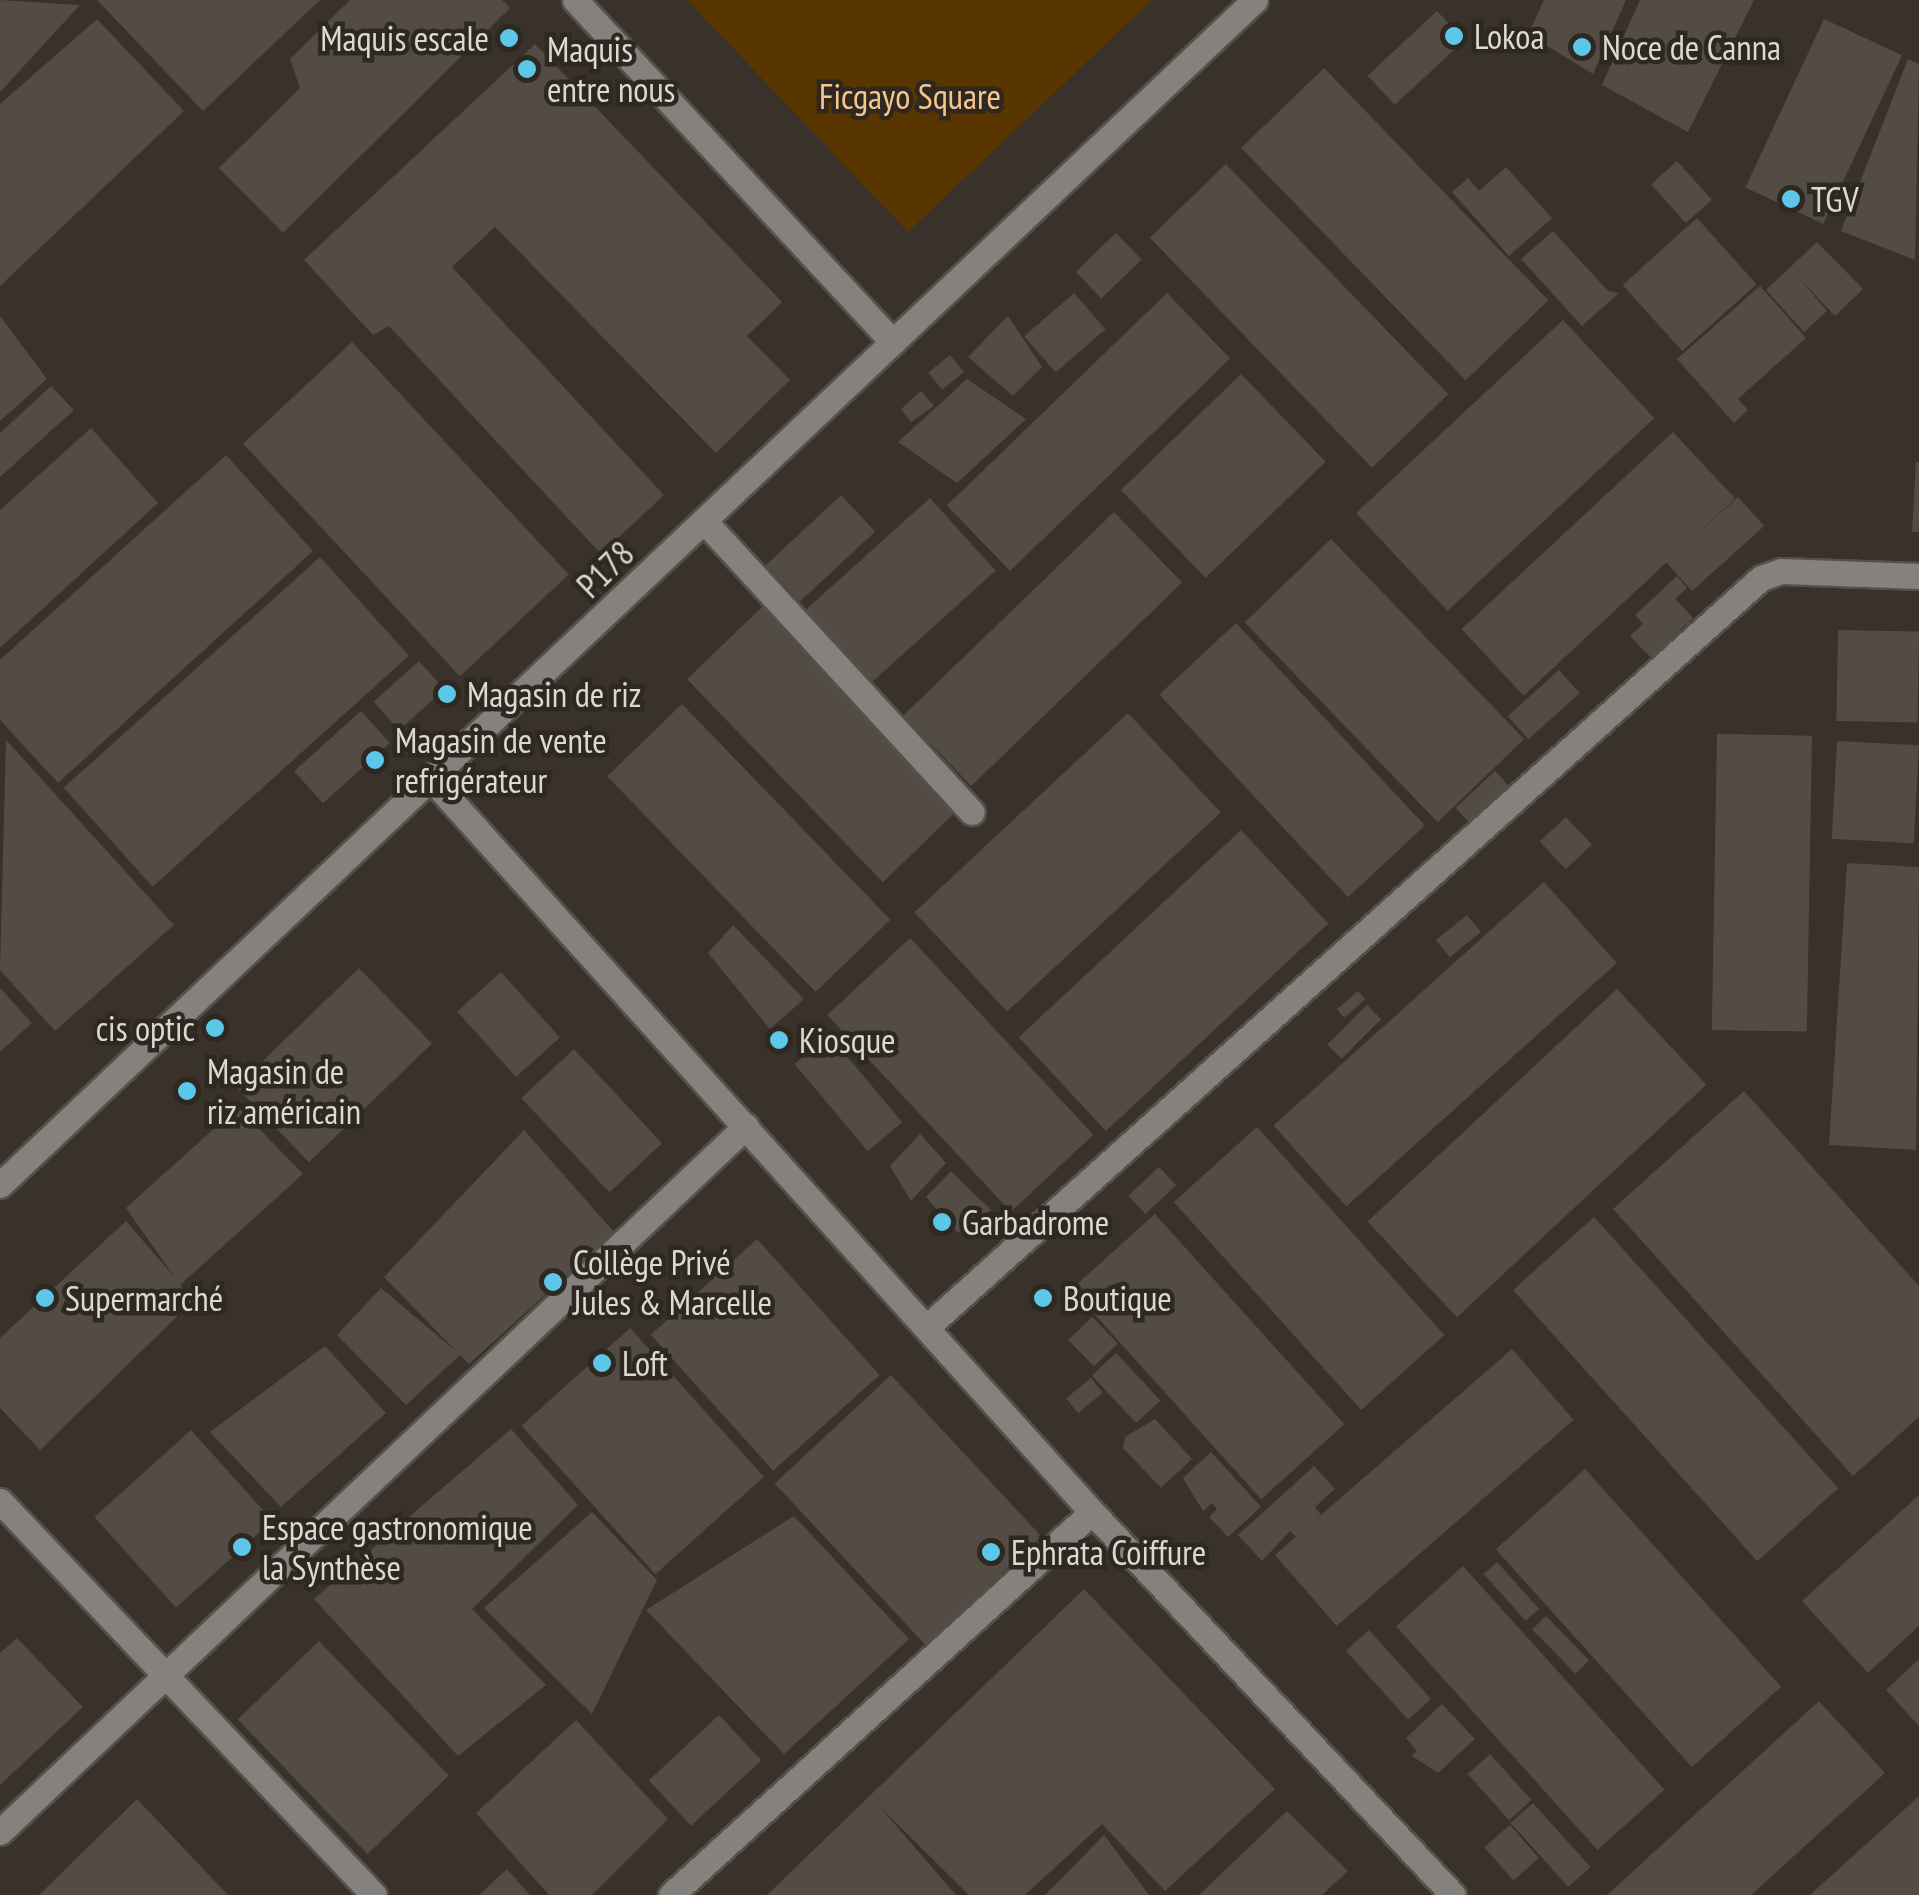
<!DOCTYPE html>
<html>
<head>
<meta charset="utf-8">
<style>
  body { margin:0 }
  #map { position:relative; width:1919px; height:1895px; overflow:hidden; background:#38322b; font-family:"PT Sans Narrow",sans-serif }
  div>[style] { position:absolute }
  [style*='--x'] { left:calc(var(--x)*1px); top:calc(var(--y)*1px); width:calc(var(--w)*1px); rotate:calc(var(--a)*1deg) }
  .green>* { inset:0; background:#593600 }
  .building>* { inset:0; background:#534c45; transform-origin:0 0 }
  .roads { filter:drop-shadow(2px 0 #565049) drop-shadow(-2px 0 #565049) drop-shadow(0 2px #565049) drop-shadow(0 -2px #565049) }
  .minor>* { height:25px; margin:-12.5px; padding:0 12.5px; transform-origin:12.5px; border-radius:12.5px; background:#85817e }
  .dots>* { width:28px; height:28px; translate:-50% -50%; box-sizing:border-box; border:5px solid #2e2821; border-radius:50% }
  span { translate:-50% -50%; white-space:nowrap; text-align:center; line-height:1.15; -webkit-text-stroke:9px #2e2821; paint-order:stroke }
  .poi-label { font-size:35px; color:#dcd8d3 }
  .left { translate:0 -50%; text-align:left }
  .right { translate:-100% -50%; text-align:right }
  .park-label { font-size:35px; color:#f7c68c }
  .street-label { font-size:35px; color:#dcd8d3 }
</style>
</head>
<body>
<div id="map">
  <div class="green">
    <div style="clip-path:polygon(687px 0,1152px 0,908px 232px)"></div>
  </div>
  <div class="building">
    <div style="clip-path:polygon(0 0,80px 5px,0 92px)"></div>
    <div style="clip-path:polygon(97px 0,320px 0,203px 111px)"></div>
    <div style="clip-path:polygon(350px 0,502px 0,510px 8px,283px 233px,219px 168px,300px 88px,290px 59px)"></div>
    <div style="clip-path:polygon(1544px 0,1626px 0,1593px 74px,1528px 34px)"></div>
    <div style="clip-path:polygon(1640px 0,1754px 0,1688px 132px,1602px 85px)"></div>
    <div style="left:1437px;top:11px;width:40px;height:95px;rotate:47deg"></div>
    <div style="clip-path:polygon(97px 19px,184px 111px,0 286px,0 104px)"></div>
    <div style="left:1824px;top:19px;width:86px;height:186px;rotate:25deg"></div>
    <div style="clip-path:polygon(535px 44px,782px 302px,747px 336px,790px 380px,716px 453px,495px 227px,452px 267px,664px 495px,601px 554px,389px 326px,373px 335px,304px 260px)"></div>
    <div style="clip-path:polygon(1908px 59px,1919px 64px,1915px 260px,1841px 231px)"></div>
    <div style="left:1324px;top:68px;width:323px;height:115px;rotate:46deg"></div>
    <div style="left:1677px;top:161px;width:52px;height:35px;rotate:48deg"></div>
    <div style="left:1226px;top:164px;width:320px;height:106px;rotate:46deg"></div>
    <div style="clip-path:polygon(1506px 167px,1552px 218px,1509px 256px,1452px 192px,1468px 178px,1479px 191px)"></div>
    <div style="left:1697px;top:218px;width:89px;height:100px;rotate:48deg"></div>
    <div style="clip-path:polygon(1553px 231px,1608px 291px,1619px 293px,1582px 326px,1521px 259px)"></div>
    <div style="left:1116px;top:233px;width:37px;height:56px;rotate:46deg"></div>
    <div style="clip-path:polygon(1817px 242px,1863px 289px,1835px 316px,1799px 278px,1827px 311px,1804px 332px,1766px 290px)"></div>
    <div style="clip-path:polygon(1760px 286px,1806px 338px,1738px 399px,1748px 410px,1734px 423px,1677px 359px)"></div>
    <div style="left:1074px;top:293px;width:48px;height:66px;rotate:49deg"></div>
    <div style="left:1167px;top:293px;width:91px;height:306px;rotate:46deg"></div>
    <div style="clip-path:polygon(0 316px,47px 379px,0 421px)"></div>
    <div style="clip-path:polygon(1008px 316px,1042px 367px,1013px 396px,968px 357px)"></div>
    <div style="left:1563px;top:320px;width:134px;height:283px;rotate:47deg"></div>
    <div style="left:352px;top:342px;width:318px;height:149px;rotate:47deg"></div>
    <div style="left:950px;top:355px;width:22px;height:28px;rotate:51deg"></div>
    <div style="left:1241px;top:374px;width:122px;height:167px;rotate:46deg"></div>
    <div style="clip-path:polygon(967px 379px,1026px 419px,957px 483px,898px 442px)"></div>
    <div style="clip-path:polygon(51px 386px,74px 410px,0 477px,0 433px)"></div>
    <div style="clip-path:polygon(921px 391px,934px 406px,911px 422px,901px 409px)"></div>
    <div style="clip-path:polygon(91px 428px,158px 503px,0 648px,0 510px)"></div>
    <div style="left:1673px;top:432px;width:91px;height:289px;rotate:47deg"></div>
    <div style="clip-path:polygon(226px 455px,313px 551px,58px 783px,0 720px,0 660px)"></div>
    <div style="clip-path:polygon(1916px 462px,1919px 462px,1919px 532px,1912px 532px)"></div>
    <div style="left:841px;top:495px;width:50px;height:103px;rotate:47deg"></div>
    <div style="left:1738px;top:497px;width:39px;height:97px;rotate:48deg"></div>
    <div style="left:930px;top:498px;width:98px;height:173px;rotate:48deg"></div>
    <div style="left:1114px;top:512px;width:98px;height:293px;rotate:46deg"></div>
    <div style="left:1331px;top:539px;width:278px;height:120px;rotate:46deg"></div>
    <div style="left:320px;top:557px;width:133px;height:345px;rotate:48deg"></div>
    <div style="clip-path:polygon(1677px 576px,1687px 588px,1675px 599px,1693px 618px,1651px 658px,1630px 636px,1643px 624px,1635px 615px)"></div>
    <div style="left:764px;top:605px;width:282px;height:107px;rotate:46deg"></div>
    <div style="left:1236px;top:623px;width:277px;height:105px;rotate:47deg"></div>
    <div style="left:1838px;top:630px;width:81px;height:91px;rotate:1deg"></div>
    <div style="left:419px;top:661px;width:38px;height:61px;rotate:48deg"></div>
    <div style="left:1559px;top:670px;width:31px;height:69px;rotate:48deg"></div>
    <div style="left:682px;top:704px;width:300px;height:104px;rotate:46deg"></div>
    <div style="left:361px;top:711px;width:43px;height:90px;rotate:48deg"></div>
    <div style="left:1128px;top:713px;width:136px;height:292px;rotate:47deg"></div>
    <div style="left:1717px;top:734px;width:95px;height:296px;rotate:1deg"></div>
    <div style="clip-path:polygon(6px 740px,174px 925px,55px 1031px,0 970px)"></div>
    <div style="left:1837px;top:741px;width:82px;height:98px;rotate:3deg"></div>
    <div style="left:1495px;top:771px;width:23px;height:54px;rotate:47deg"></div>
    <div style="left:1566px;top:817px;width:38px;height:36px;rotate:47deg"></div>
    <div style="left:1241px;top:830px;width:128px;height:304px;rotate:47deg"></div>
    <div style="clip-path:polygon(1847px 863px,1919px 867px,1916px 1150px,1829px 1145px)"></div>
    <div style="left:1544px;top:882px;width:109px;height:364px;rotate:48deg"></div>
    <div style="left:1467px;top:915px;width:22px;height:40px;rotate:51deg"></div>
    <div style="clip-path:polygon(733px 925px,804px 999px,770px 1029px,708px 953px)"></div>
    <div style="left:910px;top:938px;width:269px;height:113px;rotate:47deg"></div>
    <div style="left:359px;top:968px;width:105px;height:171px;rotate:46deg"></div>
    <div style="left:501px;top:972px;width:88px;height:59px;rotate:48deg"></div>
    <div style="clip-path:polygon(0 988px,32px 1023px,0 1052px)"></div>
    <div style="left:1617px;top:989px;width:131px;height:341px;rotate:47deg"></div>
    <div style="left:1358px;top:991px;width:11px;height:28px;rotate:49deg"></div>
    <div style="left:1367px;top:1005px;width:20px;height:56px;rotate:45deg"></div>
    <div style="left:829px;top:1035px;width:114px;height:45px;rotate:50deg"></div>
    <div style="left:574px;top:1049px;width:129px;height:72px;rotate:47deg"></div>
    <div style="clip-path:polygon(1744px 1091px,1919px 1286px,1919px 1417px,1853px 1476px,1613px 1209px)"></div>
    <div style="clip-path:polygon(238px 1107px,303px 1174px,180px 1285px,193px 1301px,40px 1450px,0 1408px,0 1338px,126px 1221px,176px 1279px,126px 1208px)"></div>
    <div style="left:1257px;top:1127px;width:280px;height:112px;rotate:48deg"></div>
    <div style="clip-path:polygon(524px 1130px,614px 1232px,469px 1364px,460px 1355px,406px 1405px,337px 1335px,381px 1288px,457px 1352px,384px 1277px)"></div>
    <div style="clip-path:polygon(920px 1134px,946px 1163px,911px 1201px,890px 1166px)"></div>
    <div style="left:1159px;top:1167px;width:25px;height:42px;rotate:47deg"></div>
    <div style="clip-path:polygon(951px 1171px,991px 1210px,958px 1233px,926px 1197px)"></div>
    <div style="left:1155px;top:1214px;width:283px;height:112px;rotate:48deg"></div>
    <div style="left:1594px;top:1217px;width:365px;height:109px;rotate:48deg"></div>
    <div style="left:757px;top:1239px;width:183px;height:143px;rotate:48deg"></div>
    <div style="left:1092px;top:1317px;width:37px;height:33px;rotate:46deg"></div>
    <div style="left:630px;top:1328px;width:200px;height:146px;rotate:48deg"></div>
    <div style="clip-path:polygon(325px 1346px,386px 1413px,281px 1507px,210px 1432px)"></div>
    <div style="left:1512px;top:1349px;width:94px;height:314px;rotate:49deg"></div>
    <div style="left:1116px;top:1353px;width:65px;height:33px;rotate:47deg"></div>
    <div style="left:891px;top:1375px;width:221px;height:159px;rotate:47deg"></div>
    <div style="left:1091px;top:1378px;width:19px;height:32px;rotate:51deg"></div>
    <div style="clip-path:polygon(1155px 1419px,1192px 1459px,1161px 1488px,1123px 1448px,1125px 1437px)"></div>
    <div style="clip-path:polygon(511px 1429px,578px 1505px,472px 1609px,546px 1685px,458px 1756px,314px 1599px)"></div>
    <div style="left:191px;top:1430px;width:122px;height:130px;rotate:48deg"></div>
    <div style="clip-path:polygon(1211px 1452px,1261px 1507px,1228px 1537px,1209px 1517px,1217px 1509px,1212px 1503px,1203px 1511px,1183px 1478px)"></div>
    <div style="clip-path:polygon(1314px 1466px,1335px 1489px,1315px 1507px,1321px 1515px,1297px 1538px,1290px 1531px,1262px 1561px,1238px 1535px)"></div>
    <div style="left:1585px;top:1469px;width:293px;height:120px;rotate:48deg"></div>
    <div style="clip-path:polygon(1919px 1495px,1919px 1626px,1868px 1673px,1802px 1601px)"></div>
    <div style="clip-path:polygon(592px 1512px,657px 1580px,592px 1714px,484px 1608px)"></div>
    <div style="clip-path:polygon(794px 1516px,909px 1639px,784px 1754px,646px 1610px)"></div>
    <div style="left:1497px;top:1562px;width:63px;height:18px;rotate:48deg"></div>
    <div style="left:1463px;top:1566px;width:301px;height:90px;rotate:48deg"></div>
    <div style="clip-path:polygon(1084px 1589px,1275px 1789px,1165px 1891px,1102px 1824px,1025px 1895px,969px 1895px,880px 1807px,956px 1895px,767px 1895px)"></div>
    <div style="left:1546px;top:1616px;width:62px;height:19px;rotate:46deg"></div>
    <div style="left:1369px;top:1630px;width:93px;height:31px;rotate:48deg"></div>
    <div style="clip-path:polygon(17px 1638px,83px 1707px,0 1785px,0 1653px)"></div>
    <div style="left:319px;top:1641px;width:187px;height:113px;rotate:46deg"></div>
    <div style="clip-path:polygon(1919px 1659px,1919px 1726px,1886px 1690px)"></div>
    <div style="clip-path:polygon(1819px 1701px,1885px 1773px,1751px 1895px,1607px 1895px)"></div>
    <div style="clip-path:polygon(1442px 1704px,1475px 1739px,1438px 1773px,1412px 1756px,1417px 1751px,1406px 1738px)"></div>
    <div style="left:719px;top:1715px;width:62px;height:96px;rotate:47deg"></div>
    <div style="clip-path:polygon(576px 1720px,668px 1819px,592px 1895px,549px 1895px,476px 1813px)"></div>
    <div style="left:1490px;top:1754px;width:62px;height:30px;rotate:48deg"></div>
    <div style="clip-path:polygon(1919px 1796px,1919px 1895px,1810px 1895px)"></div>
    <div style="clip-path:polygon(137px 1799px,228px 1895px,39px 1895px)"></div>
    <div style="left:1533px;top:1803px;width:86px;height:30px;rotate:48deg"></div>
    <div style="clip-path:polygon(1287px 1811px,1348px 1871px,1322px 1895px,1199px 1895px)"></div>
    <div style="left:1510px;top:1825px;width:44px;height:34px;rotate:49deg"></div>
    <div style="clip-path:polygon(1104px 1835px,1149px 1895px,1045px 1895px)"></div>
    <div style="clip-path:polygon(507px 1869px,530px 1895px,479px 1895px)"></div>
  </div>
  <div class="roads">
    <div class="minor">
      <div style="--x:575;--y:0;--w:467;--a:47.1"></div>
      <div style="--x:705;--y:522;--w:394;--a:47.4"></div>
      <div style="--x:434;--y:782;--w:983;--a:47.97"></div>
      <div style="--x:1092;--y:1512;--w:526;--a:46.69"></div>
      <div style="--x:0;--y:1185;--w:1726;--a:-43.36"></div>
      <div style="--x:929;--y:1325;--w:1118;--a:-41.92"></div>
      <div style="--x:1761;--y:578;--w:21;--a:-19"></div>
      <div style="--x:1781;--y:571;--w:138;--a:2.1"></div>
      <div style="--x:0;--y:1501;--w:543;--a:46.49"></div>
      <div style="--x:0;--y:1832;--w:1027;--a:-43.42"></div>
      <div style="--x:671;--y:1895;--w:569;--a:-42.29"></div>
    </div>
  </div>
  <div class="dots">
    <div style="left:1454px;top:36px;background:#5cc7e8"></div>
    <div style="left:509px;top:38px;background:#5cc7e8"></div>
    <div style="left:1582px;top:47px;background:#5cc7e8"></div>
    <div style="left:527px;top:69px;background:#5cc7e8"></div>
    <div style="left:1791px;top:199px;background:#5cc7e8"></div>
    <div style="left:447px;top:694px;background:#5cc7e8"></div>
    <div style="left:375px;top:760px;background:#5cc7e8"></div>
    <div style="left:215px;top:1028px;background:#5cc7e8"></div>
    <div style="left:779px;top:1040px;background:#5cc7e8"></div>
    <div style="left:187px;top:1091px;background:#5cc7e8"></div>
    <div style="left:942px;top:1222px;background:#5cc7e8"></div>
    <div style="left:553px;top:1282px;background:#5cc7e8"></div>
    <div style="left:45px;top:1298px;background:#5cc7e8"></div>
    <div style="left:1043px;top:1298px;background:#5cc7e8"></div>
    <div style="left:602px;top:1363px;background:#5cc7e8"></div>
    <div style="left:242px;top:1547px;background:#5cc7e8"></div>
    <div style="left:991px;top:1552px;background:#5cc7e8"></div>
  </div>
  <div class="poi-label">
    <span class="left" style="left:1474px;top:36px">Lokoa</span>
    <span class="right" style="left:489px;top:38px">Maquis escale</span>
    <span class="left" style="left:1602px;top:47px">Noce de Canna</span>
    <span class="left" style="left:547px;top:69px">Maquis<br>entre nous</span>
    <span class="left" style="left:1811px;top:199px">TGV</span>
    <span class="left" style="left:467px;top:694px">Magasin de riz</span>
    <span class="left" style="left:395px;top:760px">Magasin de vente<br>refrigérateur</span>
    <span class="right" style="left:195px;top:1028px">cis optic</span>
    <span class="left" style="left:799px;top:1040px">Kiosque</span>
    <span class="left" style="left:207px;top:1091px">Magasin de<br>riz américain</span>
    <span class="left" style="left:962px;top:1222px">Garbadrome</span>
    <span class="left" style="left:573px;top:1282px">Collège Privé<br>Jules &amp; Marcelle</span>
    <span class="left" style="left:65px;top:1298px">Supermarché</span>
    <span class="left" style="left:1063px;top:1298px">Boutique</span>
    <span class="left" style="left:622px;top:1363px">Loft</span>
    <span class="left" style="left:262px;top:1547px">Espace gastronomique<br>la Synthèse</span>
    <span class="left" style="left:1011px;top:1552px">Ephrata Coiffure</span>
  </div>
  <div class="park-label">
    <span style="left:910px;top:96px">Ficgayo Square</span>
  </div>
  <div class="street-label">
    <span style="left:605px;top:569px;rotate:-44deg">P178</span>
  </div>
</div>
</body>
</html>
